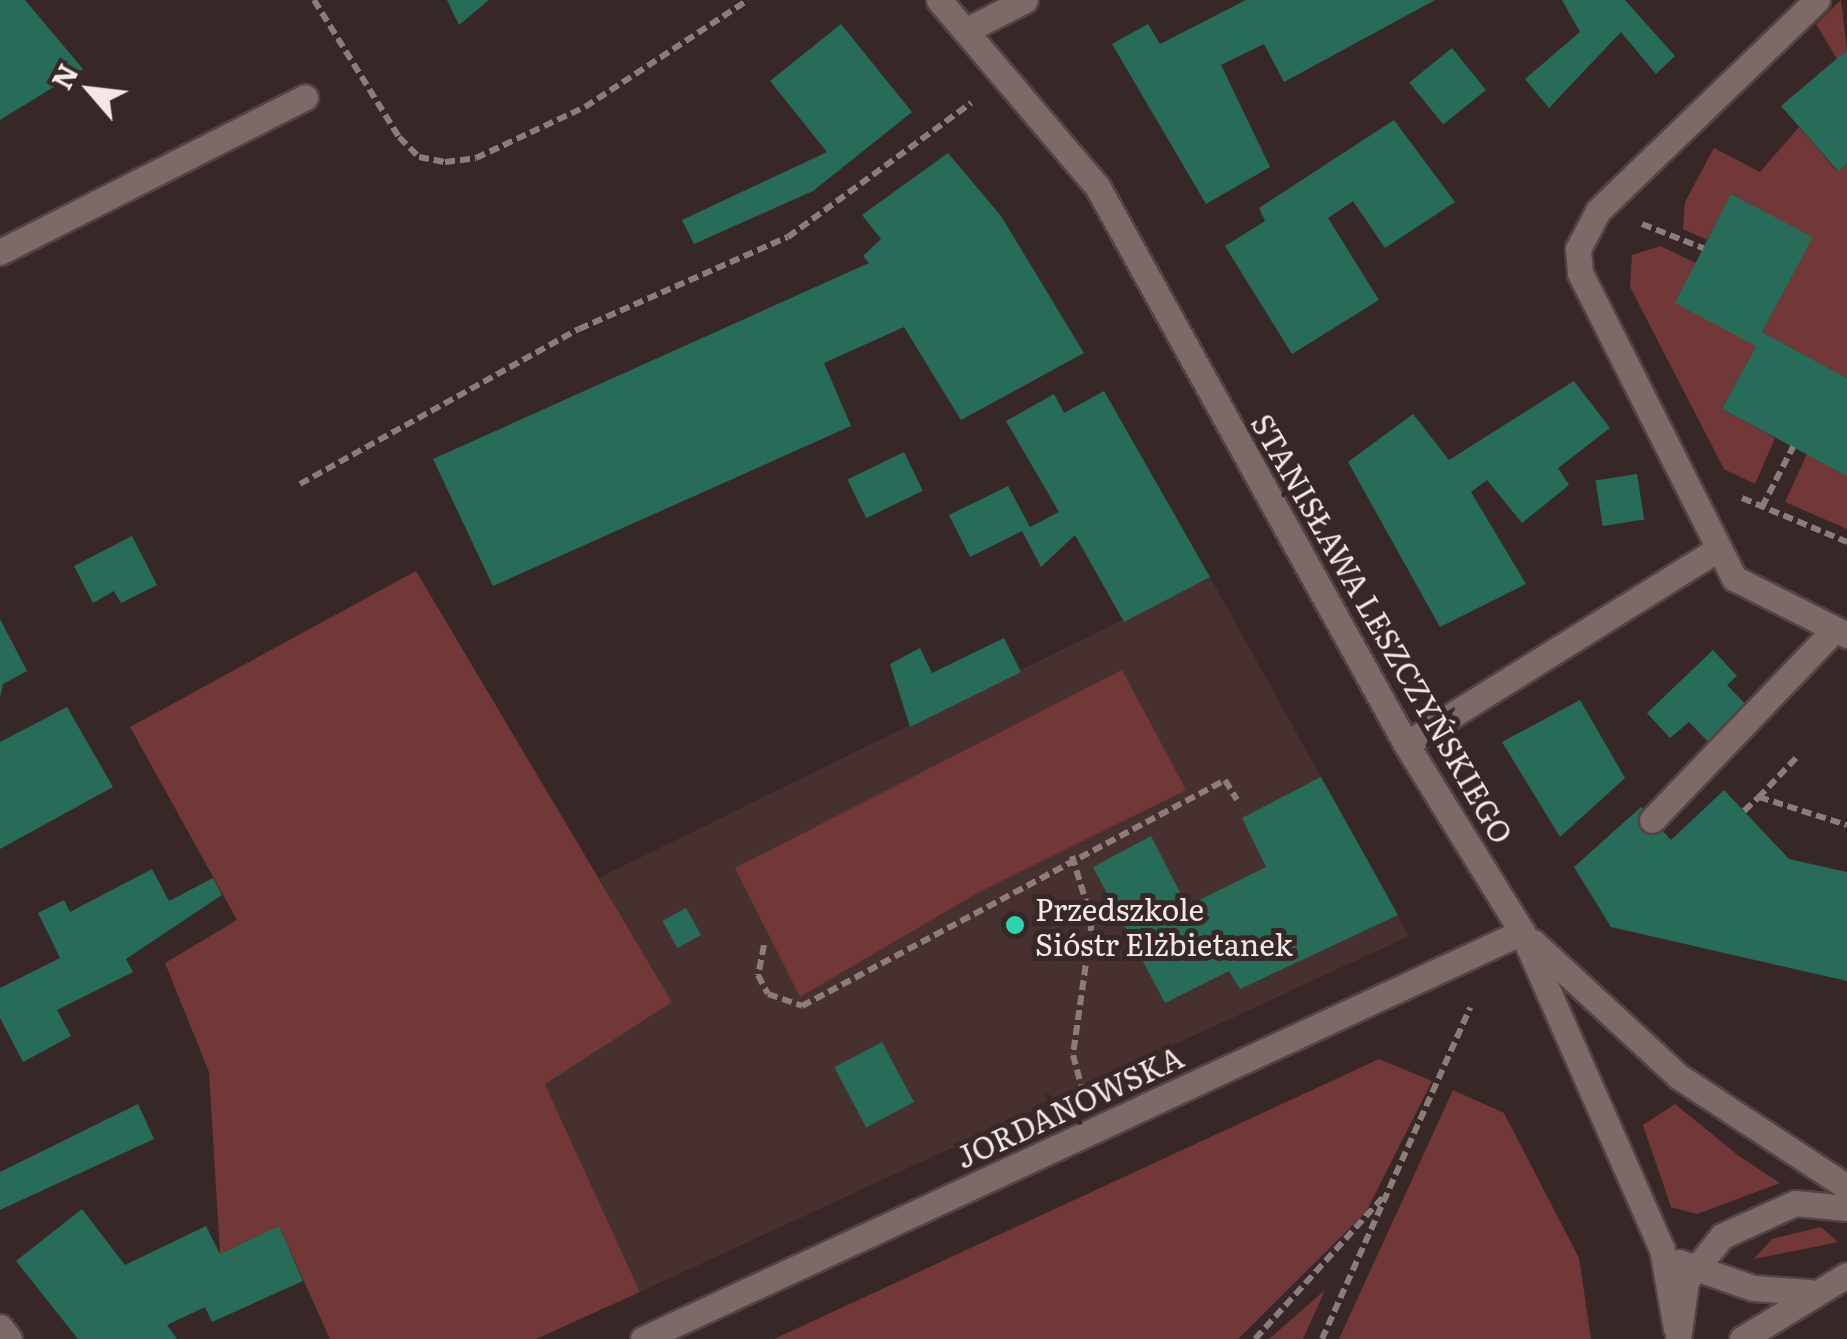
<!DOCTYPE html>
<html>
<head>
<meta charset="utf-8">
<style>
  body { margin:0 }
  #map { position:relative; width:1847px; height:1339px; overflow:hidden; background:#372827; font-family:Literata,serif }
  div>[style] { position:absolute }
  [style*='--x'] { left:calc(var(--x)*1px); top:calc(var(--y)*1px); width:calc(var(--w)*1px); rotate:calc(var(--a)*1deg) }
  .built>* { inset:0; background:#473130 }
  .green>* { inset:0; background:#723837 }
  .building>* { inset:0; background:#266c58; transform-origin:0 0 }
  .path>* { height:6px; margin-top:-3px; transform-origin:0; background:repeating-linear-gradient(90deg,#8a7d7c 0 10px,transparent 0 15px) }
  .roads { filter:drop-shadow(2px 0 #514444) drop-shadow(-2px 0 #514444) drop-shadow(0 2px #514444) drop-shadow(0 -2px #514444) }
  .service>* { height:25px; margin:-12.5px; padding:0 12.5px; transform-origin:12.5px; border-radius:12.5px; background:#7c6968 }
  .minor>* { height:25px; margin:-12.5px; padding:0 12.5px; transform-origin:12.5px; border-radius:12.5px; background:#7c6968 }
  .tertiary>* { height:25px; margin:-12.5px; padding:0 12.5px; transform-origin:12.5px; border-radius:12.5px; background:#7c6968 }
  .dots>* { width:28px; height:28px; translate:-50% -50%; box-sizing:border-box; border:5px solid #372827; border-radius:50% }
  span { translate:-50% -50%; white-space:nowrap; text-align:center; line-height:1.15; -webkit-text-stroke:10px #372827; paint-order:stroke }
  .street-label { font-size:30px; color:#f3e8e7 }
  .poi-label { font-size:30px; color:#f3e8e7 }
  .left { translate:0 -50%; text-align:left }
  .north { position:absolute; left:40px; top:40px; width:100px; height:100px; -webkit-text-stroke:8px #372827; paint-order:stroke; rotate:298deg; font-size:28px; font-weight:700; line-height:40px; text-align:center; color:#f3e8e7 }
  .north::after { content:''; display:block; margin:auto; width:35px; height:45px; background:#f3e8e7; clip-path:polygon(50% 0,100% 100%,50% 72%,0 100%) }
</style>
</head>
<body>
<div id="map">
  <div class="built">
    <div style="clip-path:polygon(1210px 577px,1409px 936px,640px 1292px,545px 1083px,672px 1002px,599px 878px)"></div>
  </div>
  <div class="green">
    <div style="clip-path:polygon(1841px 0,1847px 50px,1837px 59px,1816px 24px)"></div>
    <div style="clip-path:polygon(1799px 127px,1837px 171px,1847px 163px,1847px 378px,1762px 332px,1812px 238px,1732px 194px,1707px 240px,1683px 229px,1685px 202px,1714px 148px,1760px 172px)"></div>
    <div style="clip-path:polygon(1660px 246px,1696px 263px,1756px 346px,1722px 409px,1775px 438px,1755px 484px,1724px 469px,1630px 287px,1632px 255px)"></div>
    <div style="clip-path:polygon(1807px 454px,1847px 476px,1847px 529px,1785px 502px)"></div>
    <div style="clip-path:polygon(416px 571px,672px 1002px,545px 1084px,640px 1292px,536px 1339px,330px 1339px,279px 1226px,220px 1254px,209px 1072px,165px 963px,237px 920px,130px 727px)"></div>
    <div style="clip-path:polygon(1122px 670px,1186px 790px,979px 892px,800px 997px,735px 868px)"></div>
    <div style="clip-path:polygon(1379px 1059px,1432px 1081px,1366px 1212px,1238px 1339px,774px 1339px)"></div>
    <div style="clip-path:polygon(1453px 1090px,1504px 1113px,1579px 1258px,1591px 1339px,1339px 1339px)"></div>
    <div style="clip-path:polygon(1675px 1104px,1739px 1156px,1780px 1183px,1697px 1214px,1671px 1207px,1643px 1125px)"></div>
    <div style="clip-path:polygon(1821px 1227px,1838px 1242px,1754px 1259px,1772px 1239px)"></div>
    <div style="clip-path:polygon(1325px 1290px,1303px 1339px,1269px 1339px)"></div>
  </div>
  <div class="building">
    <div style="clip-path:polygon(0 0,25px 0,83px 69px,0 120px)"></div>
    <div style="clip-path:polygon(447px 0,489px 0,459px 25px)"></div>
    <div style="clip-path:polygon(1246px 0,1435px 0,1284px 82px,1264px 44px,1221px 65px,1270px 167px,1206px 204px,1112px 44px,1148px 24px,1160px 44px)"></div>
    <div style="clip-path:polygon(1562px 0,1625px 0,1675px 56px,1656px 74px,1621px 32px,1549px 108px,1525px 79px,1580px 32px)"></div>
    <div style="clip-path:polygon(841px 24px,912px 112px,813px 191px,694px 244px,682px 220px,827px 152px,770px 81px)"></div>
    <div style="left:1452px;top:48px;width:54px;height:55px;rotate:51deg"></div>
    <div style="clip-path:polygon(1847px 50px,1847px 163px,1838px 171px,1781px 106px)"></div>
    <div style="clip-path:polygon(1394px 120px,1455px 202px,1385px 248px,1353px 201px,1328px 218px,1379px 300px,1292px 354px,1225px 246px,1265px 221px,1259px 208px)"></div>
    <div style="clip-path:polygon(948px 153px,1001px 216px,1084px 353px,961px 420px,904px 327px,824px 363px,851px 426px,493px 586px,433px 459px,869px 263px,863px 256px,881px 239px,862px 215px)"></div>
    <div style="clip-path:polygon(1731px 194px,1813px 237px,1762px 332px,1847px 378px,1847px 476px,1722px 409px,1756px 346px,1675px 303px)"></div>
    <div style="clip-path:polygon(1574px 381px,1610px 428px,1558px 468px,1569px 485px,1522px 523px,1487px 480px,1471px 492px,1526px 584px,1440px 627px,1348px 462px,1413px 414px,1449px 460px)"></div>
    <div style="clip-path:polygon(1104px 391px,1210px 577px,1124px 622px,1075px 535px,1041px 567px,1022px 531px,970px 557px,949px 515px,1008px 486px,1030px 527px,1059px 512px,1006px 421px,1054px 394px,1064px 413px)"></div>
    <div style="left:904px;top:452px;width:43px;height:63px;rotate:64deg"></div>
    <div style="left:1637px;top:474px;width:46px;height:42px;rotate:81deg"></div>
    <div style="clip-path:polygon(132px 536px,157px 585px,121px 603px,114px 591px,93px 603px,74px 566px)"></div>
    <div style="clip-path:polygon(0 619px,27px 671px,3px 684px,0 698px)"></div>
    <div style="clip-path:polygon(1004px 638px,1021px 672px,910px 727px,890px 664px,920px 648px,932px 673px)"></div>
    <div style="clip-path:polygon(1713px 650px,1737px 676px,1727px 685px,1751px 710px,1713px 747px,1689px 722px,1670px 738px,1647px 713px)"></div>
    <div style="clip-path:polygon(1580px 700px,1625px 778px,1560px 837px,1502px 742px)"></div>
    <div style="clip-path:polygon(67px 707px,113px 787px,0 849px,0 742px)"></div>
    <div style="clip-path:polygon(1321px 777px,1398px 915px,1240px 989px,1229px 971px,1165px 1003px,1093px 867px,1151px 836px,1187px 906px,1266px 867px,1242px 818px)"></div>
    <div style="clip-path:polygon(1724px 790px,1789px 859px,1847px 872px,1847px 981px,1611px 927px,1574px 867px,1641px 807px,1671px 840px)"></div>
    <div style="clip-path:polygon(152px 869px,169px 901px,213px 878px,222px 895px,126px 959px,133px 972px,57px 1010px,71px 1036px,23px 1062px,0 1018px,0 988px,60px 958px,38px 913px,64px 900px,70px 912px)"></div>
    <div style="left:686px;top:908px;width:31px;height:27px;rotate:61deg"></div>
    <div style="left:882px;top:1042px;width:68px;height:54px;rotate:62deg"></div>
    <div style="clip-path:polygon(138px 1104px,154px 1139px,0 1210px,0 1172px)"></div>
    <div style="clip-path:polygon(82px 1209px,125px 1265px,206px 1226px,220px 1254px,279px 1226px,303px 1281px,212px 1322px,205px 1307px,167px 1325px,177px 1339px,78px 1339px,16px 1261px)"></div>
  </div>
  <div class="path">
    <div style="--x:314;--y:0;--w:161;--a:58.2"></div>
    <div style="--x:399;--y:137;--w:28;--a:45"></div>
    <div style="--x:419;--y:157;--w:26;--a:11"></div>
    <div style="--x:445;--y:162;--w:31;--a:-7"></div>
    <div style="--x:476;--y:158;--w:120;--a:-25.1"></div>
    <div style="--x:585;--y:107;--w:195;--a:-33.3"></div>
    <div style="--x:1642;--y:224;--w:66;--a:21.5"></div>
    <div style="--x:300;--y:484;--w:319;--a:-29.1"></div>
    <div style="--x:579;--y:329;--w:228;--a:-23.8"></div>
    <div style="--x:788;--y:237;--w:227;--a:-36.2"></div>
    <div style="--x:1742;--y:498;--w:114;--a:22.7"></div>
    <div style="--x:1762;--y:507;--w:68;--a:-62.7"></div>
    <div style="--x:1796;--y:758;--w:54;--a:133.5"></div>
    <div style="--x:1759;--y:797;--w:92;--a:17.7"></div>
    <div style="--x:1744;--y:811;--w:21;--a:-43"></div>
    <div style="--x:1072;--y:856;--w:68;--a:72.9"></div>
    <div style="--x:1092;--y:921;--w:135;--a:98.1"></div>
    <div style="--x:1073;--y:1055;--w:35;--a:75"></div>
    <div style="--x:764;--y:945;--w:31;--a:101"></div>
    <div style="--x:758;--y:975;--w:21;--a:62"></div>
    <div style="--x:768;--y:994;--w:36;--a:19"></div>
    <div style="--x:802;--y:1006;--w:480;--a:-28.1"></div>
    <div style="--x:1225;--y:780;--w:23;--a:59"></div>
    <div style="--x:1255;--y:1339;--w:195;--a:-47.9"></div>
    <div style="--x:1322;--y:1339;--w:363;--a:-65.9"></div>
  </div>
  <div class="roads">
    <div class="service">
      <div style="--x:1817;--y:0;--w:304;--a:136.1"></div>
      <div style="--x:1598;--y:211;--w:43;--a:117.8"></div>
      <div style="--x:1578;--y:249;--w:24;--a:85"></div>
      <div style="--x:1580;--y:273;--w:342;--a:63.2"></div>
      <div style="--x:1734;--y:578;--w:127;--a:26.8"></div>
      <div style="--x:0;--y:252;--w:342;--a:-26.9"></div>
      <div style="--x:1406;--y:744;--w:364;--a:-32"></div>
      <div style="--x:1652;--y:820;--w:263;--a:-46.2"></div>
    </div>
    <div class="minor">
      <div style="--x:939;--y:0;--w:244;--a:49.7"></div>
      <div style="--x:1097;--y:186;--w:638;--a:61.02"></div>
      <div style="--x:1406;--y:744;--w:221;--a:58.3"></div>
      <div style="--x:1522;--y:932;--w:347;--a:66.2"></div>
      <div style="--x:1662;--y:1249;--w:80;--a:80"></div>
      <div style="--x:967;--y:30;--w:65;--a:-27.3"></div>
      <div style="--x:1533;--y:942;--w:197;--a:42.7"></div>
      <div style="--x:1678;--y:1076;--w:202;--a:33.3"></div>
      <div style="--x:1679;--y:1262;--w:78;--a:19.4"></div>
      <div style="--x:1753;--y:1288;--w:56;--a:4.1"></div>
      <div style="--x:0;--y:1327;--w:15;--a:53"></div>
      <div style="--x:643;--y:1339;--w:969;--a:-24.85"></div>
    </div>
    <div class="tertiary">
      <div style="--x:1678;--y:1339;--w:59;--a:-82.1"></div>
      <div style="--x:1686;--y:1281;--w:58;--a:-51.3"></div>
      <div style="--x:1722;--y:1236;--w:80;--a:-24.3"></div>
      <div style="--x:1795;--y:1203;--w:52;--a:5.5"></div>
      <div style="--x:1742;--y:1339;--w:123;--a:-31.4"></div>
    </div>
  </div>
  <div class="dots">
    <div style="left:1015px;top:925px;background:#2cd5ab"></div>
  </div>
  <div class="street-label">
    <span style="left:1383px;top:628px;rotate:60deg">STANISŁAWA LESZCZYŃSKIEGO</span>
    <span style="left:1069px;top:1106px;rotate:-25deg">JORDANOWSKA</span>
  </div>
  <div class="poi-label">
    <span class="left" style="left:1035px;top:925px">Przedszkole<br>Sióstr Elżbietanek</span>
  </div>
  <div class="north">N</div>
</div>
</body>
</html>
